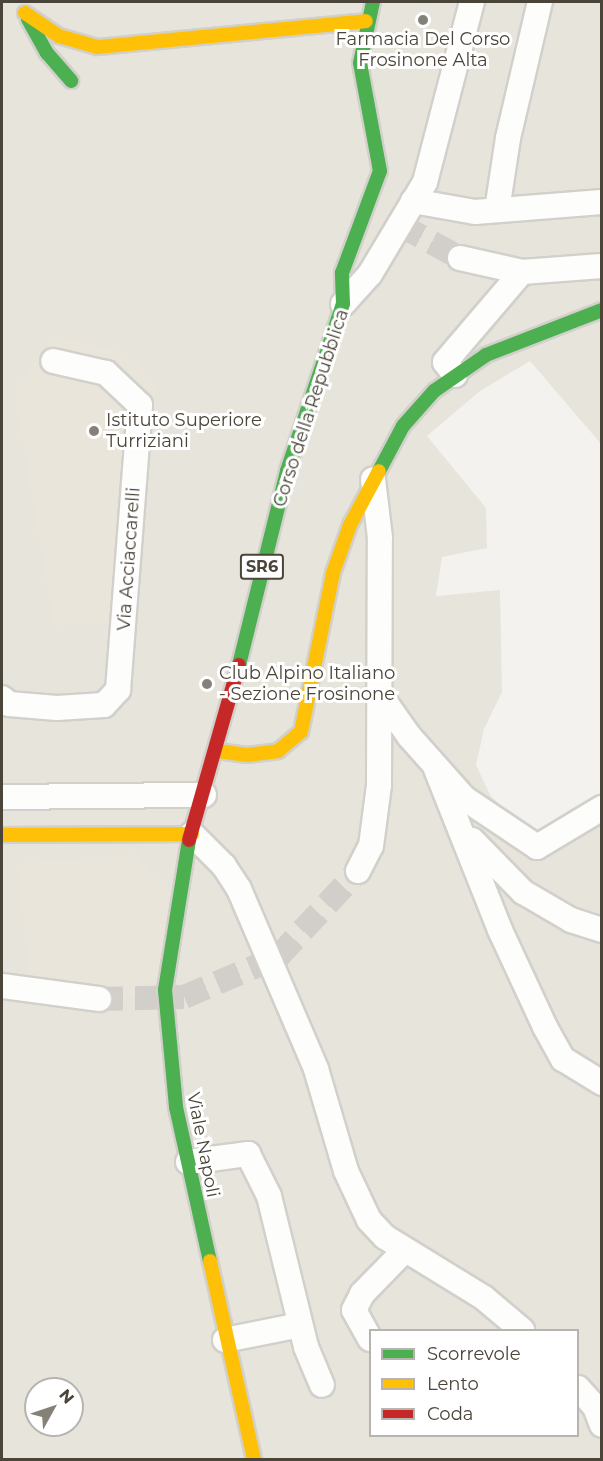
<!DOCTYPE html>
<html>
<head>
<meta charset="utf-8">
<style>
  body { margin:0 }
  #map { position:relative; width:603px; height:1461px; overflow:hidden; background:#f4f2ee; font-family:Montserrat,sans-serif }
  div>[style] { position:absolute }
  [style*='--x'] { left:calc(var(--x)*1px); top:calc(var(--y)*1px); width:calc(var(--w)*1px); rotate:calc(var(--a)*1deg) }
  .residential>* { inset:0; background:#e7e4dc }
  .education>* { inset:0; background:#eae5da }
  .street-tunnel>* { height:24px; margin-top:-12px; transform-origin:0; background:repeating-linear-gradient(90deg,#d2cfca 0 24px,transparent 0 36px) }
  .roads { filter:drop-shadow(2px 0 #d2d0cb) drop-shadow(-2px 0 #d2d0cb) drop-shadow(0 2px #d2d0cb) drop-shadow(0 -2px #d2d0cb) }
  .street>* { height:24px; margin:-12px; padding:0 12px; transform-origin:12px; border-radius:12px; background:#fdfdfc }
  .fast>* { height:14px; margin:-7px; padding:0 7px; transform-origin:7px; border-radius:7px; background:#4caf50 }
  .slow>* { height:14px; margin:-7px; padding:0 7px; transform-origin:7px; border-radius:7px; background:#ffc107 }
  .jam>* { height:14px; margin:-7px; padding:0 7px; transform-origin:7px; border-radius:7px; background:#c62828 }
  .dots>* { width:16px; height:16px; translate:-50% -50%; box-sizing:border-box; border:3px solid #fff; border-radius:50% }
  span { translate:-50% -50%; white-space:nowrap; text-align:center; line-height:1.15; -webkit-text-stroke:6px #fff; paint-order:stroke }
  .shield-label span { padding:2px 4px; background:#fff; border:2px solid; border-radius:4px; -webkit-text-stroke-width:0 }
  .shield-label { font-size:16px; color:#4b4439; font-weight:700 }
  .poi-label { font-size:18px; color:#4b4439 }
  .left { translate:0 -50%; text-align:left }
  .street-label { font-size:18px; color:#4b4439 }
  .frame { position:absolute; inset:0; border:3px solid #4b4439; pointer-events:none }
  .legend { position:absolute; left:369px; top:1329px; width:210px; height:108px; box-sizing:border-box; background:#fff; border:2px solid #b7b4b0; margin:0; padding:8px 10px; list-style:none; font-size:18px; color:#4b4439 }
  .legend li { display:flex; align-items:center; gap:12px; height:30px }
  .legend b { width:30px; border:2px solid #b7b4b0 }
  .north { position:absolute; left:24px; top:1377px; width:60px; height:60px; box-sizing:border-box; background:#fff; border:2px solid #b7b4b0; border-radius:50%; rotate:50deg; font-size:16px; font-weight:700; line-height:24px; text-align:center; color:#4b4439 }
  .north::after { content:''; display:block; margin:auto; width:21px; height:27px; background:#868178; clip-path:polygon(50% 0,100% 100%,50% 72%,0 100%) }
</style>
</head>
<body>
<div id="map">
  <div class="residential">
    <div style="clip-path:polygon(evenodd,2px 2px,601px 2px,601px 444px,530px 361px,480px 391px,427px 436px,486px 508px,487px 548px,442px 557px,436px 596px,500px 590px,502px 692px,484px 729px,476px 765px,490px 795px,521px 827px,536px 831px,551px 828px,601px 792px,601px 1459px,2px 1460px,2px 2px,370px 1330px,578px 1330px,578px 1436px,370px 1436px,370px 1330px,2px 2px,36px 1389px,72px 1389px,72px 1425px,36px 1425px,36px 1389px)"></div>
  </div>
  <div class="education">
    <div style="clip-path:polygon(56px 337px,117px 350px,138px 362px,155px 386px,130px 620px,54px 626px,14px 390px)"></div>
    <div style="clip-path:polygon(135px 854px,172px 895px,156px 996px,91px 994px,30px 981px,17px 863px)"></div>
  </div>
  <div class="street-tunnel">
    <div style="--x:400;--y:225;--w:68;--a:28.8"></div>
    <div style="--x:99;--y:999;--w:85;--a:-1.3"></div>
    <div style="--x:184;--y:997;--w:102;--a:-23.1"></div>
    <div style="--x:278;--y:957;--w:117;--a:-47.1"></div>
  </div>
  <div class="roads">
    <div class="street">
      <div style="--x:413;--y:201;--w:63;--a:10.1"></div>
      <div style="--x:475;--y:212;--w:127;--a:-4.5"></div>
      <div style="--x:497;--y:210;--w:73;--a:-81.3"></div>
      <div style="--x:508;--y:138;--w:140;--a:-76.8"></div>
      <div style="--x:460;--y:258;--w:64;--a:12.7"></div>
      <div style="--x:343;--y:304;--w:40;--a:-48"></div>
      <div style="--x:370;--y:274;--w:107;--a:-59.1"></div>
      <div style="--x:425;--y:182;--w:186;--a:-75.4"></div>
      <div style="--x:455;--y:375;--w:16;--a:-128"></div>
      <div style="--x:445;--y:362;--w:118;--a:-49.5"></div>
      <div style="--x:522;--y:272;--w:80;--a:-4.3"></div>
      <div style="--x:378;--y:692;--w:54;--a:54.8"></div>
      <div style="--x:409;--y:736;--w:83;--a:48.4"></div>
      <div style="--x:464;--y:798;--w:88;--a:33.9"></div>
      <div style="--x:537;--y:847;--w:76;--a:-31"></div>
      <div style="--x:2;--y:698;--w:9;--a:41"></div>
      <div style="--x:9;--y:704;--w:48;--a:4.8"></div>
      <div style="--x:57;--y:708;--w:47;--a:-3.7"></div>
      <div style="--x:104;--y:705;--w:21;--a:-47"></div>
      <div style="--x:118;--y:690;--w:286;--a:-85.6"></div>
      <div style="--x:140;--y:405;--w:47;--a:-136.7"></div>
      <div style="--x:106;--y:373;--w:54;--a:-167.2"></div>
      <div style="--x:436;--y:769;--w:173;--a:68.3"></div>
      <div style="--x:500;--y:930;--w:107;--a:65.1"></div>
      <div style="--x:545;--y:1027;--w:37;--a:61"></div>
      <div style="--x:563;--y:1059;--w:46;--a:31.6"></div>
      <div style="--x:2;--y:797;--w:202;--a:-0.6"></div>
      <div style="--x:192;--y:834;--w:45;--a:45"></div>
      <div style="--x:224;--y:866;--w:27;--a:57"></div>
      <div style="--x:239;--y:889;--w:196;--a:66.8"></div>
      <div style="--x:316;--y:1069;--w:106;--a:73.6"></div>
      <div style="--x:346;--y:1171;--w:54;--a:64.9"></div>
      <div style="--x:369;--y:1220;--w:23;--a:47"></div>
      <div style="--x:385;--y:1237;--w:116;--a:31.6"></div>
      <div style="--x:484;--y:1298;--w:50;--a:40.1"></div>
      <div style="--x:472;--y:840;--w:73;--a:45.6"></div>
      <div style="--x:523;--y:892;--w:56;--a:30.3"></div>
      <div style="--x:571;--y:920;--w:33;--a:18"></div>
      <div style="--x:358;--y:871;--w:28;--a:-63"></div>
      <div style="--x:371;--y:846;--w:62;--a:-82.5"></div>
      <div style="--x:379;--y:785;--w:247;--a:-89.8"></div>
      <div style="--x:380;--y:538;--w:59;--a:-96.8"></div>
      <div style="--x:2;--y:986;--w:98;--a:7.6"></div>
      <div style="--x:188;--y:1162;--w:61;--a:-7.6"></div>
      <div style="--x:248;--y:1154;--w:47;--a:63.4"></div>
      <div style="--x:269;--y:1196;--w:155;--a:76.2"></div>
      <div style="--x:306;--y:1347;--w:41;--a:67.2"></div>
      <div style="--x:370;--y:1339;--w:33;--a:-119"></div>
      <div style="--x:354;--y:1310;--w:18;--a:-63"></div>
      <div style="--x:362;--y:1294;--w:62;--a:-45.7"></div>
      <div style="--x:225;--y:1340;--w:76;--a:-11.3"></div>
      <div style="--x:578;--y:1388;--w:25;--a:48"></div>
      <div style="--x:595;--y:1407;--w:19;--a:69"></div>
    </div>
    <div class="fast">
      <div style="--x:28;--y:19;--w:39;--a:61"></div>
      <div style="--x:47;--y:53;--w:37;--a:49"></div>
      <div style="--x:379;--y:471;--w:51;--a:-61.9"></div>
      <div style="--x:403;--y:426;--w:47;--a:-48.5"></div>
      <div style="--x:434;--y:391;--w:63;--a:-34.7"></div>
      <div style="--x:486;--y:355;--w:124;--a:-21.2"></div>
      <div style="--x:239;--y:665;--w:200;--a:-76.1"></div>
      <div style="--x:287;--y:471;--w:176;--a:-71.5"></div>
      <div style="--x:343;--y:304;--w:31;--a:-92"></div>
      <div style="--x:342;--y:273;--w:109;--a:-69.6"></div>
      <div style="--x:380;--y:171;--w:110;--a:-100.5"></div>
      <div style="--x:360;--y:63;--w:62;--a:-78"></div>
      <div style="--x:189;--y:840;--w:152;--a:99.1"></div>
      <div style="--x:165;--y:990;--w:118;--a:84.6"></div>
      <div style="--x:176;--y:1107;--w:158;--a:77.6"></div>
    </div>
    <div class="slow">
      <div style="--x:25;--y:13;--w:41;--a:34.1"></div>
      <div style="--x:59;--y:36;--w:40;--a:16"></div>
      <div style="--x:97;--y:47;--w:270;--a:-5.5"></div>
      <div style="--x:218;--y:751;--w:29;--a:8"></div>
      <div style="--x:247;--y:755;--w:31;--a:-7"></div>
      <div style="--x:278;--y:751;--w:30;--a:-40"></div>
      <div style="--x:301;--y:732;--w:162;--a:-78.6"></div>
      <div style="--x:333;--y:573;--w:51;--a:-70.5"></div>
      <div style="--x:350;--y:525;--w:61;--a:-61.8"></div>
      <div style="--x:2;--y:835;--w:190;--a:-0.3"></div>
      <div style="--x:210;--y:1261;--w:204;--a:77.5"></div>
    </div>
    <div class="jam">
      <div style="--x:189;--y:840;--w:182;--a:-74.1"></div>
    </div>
  </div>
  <div class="dots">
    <div style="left:423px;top:20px;background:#868178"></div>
    <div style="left:94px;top:431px;background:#868178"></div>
    <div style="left:207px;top:684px;background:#868178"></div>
  </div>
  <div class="shield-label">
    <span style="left:262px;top:567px">SR6</span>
  </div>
  <div class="poi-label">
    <span style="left:423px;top:50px">Farmacia Del Corso<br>Frosinone Alta</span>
    <span class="left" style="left:106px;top:431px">Istituto Superiore<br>Turriziani</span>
    <span class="left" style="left:219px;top:684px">Club Alpino Italiano<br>- Sezione Frosinone</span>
  </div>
  <div class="street-label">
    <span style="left:311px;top:408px;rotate:-72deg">Corso della Repubblica</span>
    <span style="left:129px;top:559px;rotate:-86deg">Via Acciaccarelli</span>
    <span style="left:203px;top:1145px;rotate:79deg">Viale Napoli</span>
  </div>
  <div class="frame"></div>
  <ul class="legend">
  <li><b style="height:8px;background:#4caf50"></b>Scorrevole</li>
  <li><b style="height:8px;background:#ffc107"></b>Lento</li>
  <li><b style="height:8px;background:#c62828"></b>Coda</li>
  </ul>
  <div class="north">N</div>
</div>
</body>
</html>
